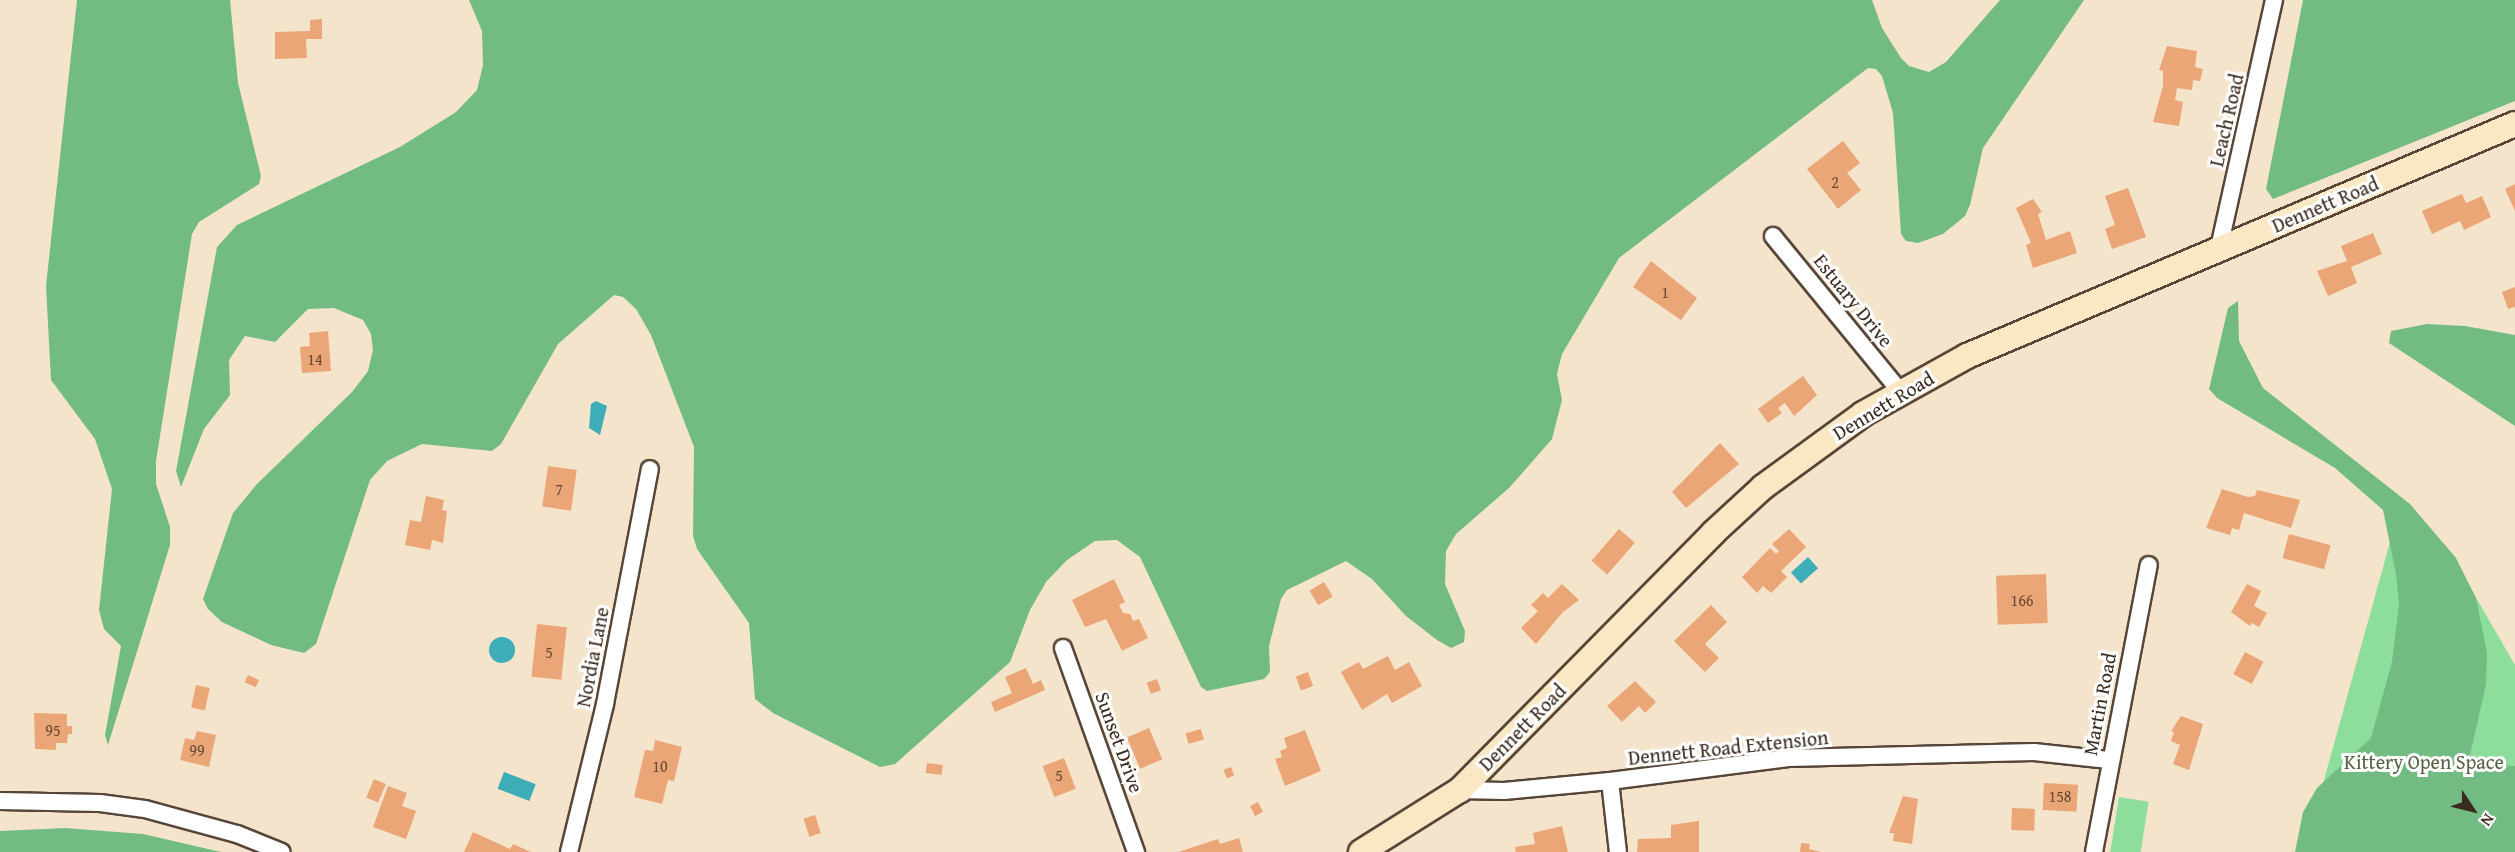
<!DOCTYPE html>
<html>
<head>
<meta charset="utf-8">
<style>
  body { margin:0 }
  #map { position:relative; width:2515px; height:852px; overflow:hidden; background:#f5e4cc; font-family:"Gentium Book Plus",serif }
  div>[style] { position:absolute }
  [style*='--x'] { left:calc(var(--x)*1px); top:calc(var(--y)*1px); width:calc(var(--w)*1px); rotate:calc(var(--a)*1deg) }
  .green>* { inset:0; background:#8ddd9d; transform-origin:0 0 }
  .forest>* { inset:0; background:#72bc84 }
  .water>* { inset:0; background:#3dadb8; transform-origin:0 0 }
  .round { border-radius:50% }
  .building>* { inset:0; background:#eaa676; transform-origin:0 0 }
  .roads { filter:drop-shadow(2px 0 #574638) drop-shadow(-2px 0 #574638) drop-shadow(0 2px #574638) drop-shadow(0 -2px #574638) }
  .street>* { height:16px; margin:-8px; padding:0 8px; transform-origin:8px; border-radius:8px; background:#fff }
  .secondary>* { height:24px; margin:-12px; padding:0 12px; transform-origin:12px; border-radius:12px; background:#fae7c3 }
  span { translate:-50% -50%; white-space:nowrap; text-align:center; line-height:1.15; -webkit-text-stroke:6px #fff; paint-order:stroke }
  .number-label { font-size:16px; color:#674934 }
  .number-label span { -webkit-text-stroke-width:0 }
  .street-label { font-size:20px; color:#3b2a1e }
  .park-label { font-size:20px; color:#546044 }
  .north { position:absolute; left:2443px; top:780px; width:60px; height:60px; -webkit-text-stroke:4px #fff; paint-order:stroke; rotate:125deg; font-size:16px; font-weight:700; line-height:24px; text-align:center; color:#3b2a1e }
  .north::after { content:''; display:block; margin:auto; width:21px; height:27px; background:#3b2a1e; clip-path:polygon(50% 0,100% 100%,50% 72%,0 100%) }
</style>
</head>
<body>
<div id="map">
  <div class="green">
    <div style="clip-path:polygon(2392px 535px,2467px 582px,2515px 665px,2515px 852px,2304px 852px)"></div>
    <div style="left:2119px;top:797px;width:30px;height:56px;rotate:9deg"></div>
  </div>
  <div class="forest">
    <div style="clip-path:polygon(77px 0,230px 0,238px 83px,261px 176px,259px 184px,199px 222px,192px 234px,156px 461px,156px 484px,170px 527px,170px 545px,108px 745px,105px 735px,121px 646px,104px 629px,99px 610px,112px 489px,95px 439px,51px 380px,46px 286px)"></div>
    <div style="clip-path:polygon(469px 0,1872px 0,1882px 28px,1901px 58px,1909px 66px,1929px 72px,1946px 62px,2000px 0,2084px 0,1983px 148px,1970px 205px,1965px 216px,1943px 234px,1918px 243px,1906px 241px,1901px 234px,1893px 113px,1882px 76px,1876px 69px,1868px 68px,1619px 258px,1562px 354px,1557px 374px,1562px 400px,1552px 439px,1509px 488px,1456px 534px,1446px 551px,1445px 584px,1465px 631px,1464px 642px,1451px 648px,1437px 640px,1406px 616px,1372px 579px,1346px 561px,1287px 590px,1281px 599px,1269px 646px,1270px 672px,1264px 679px,1207px 691px,1201px 687px,1140px 557px,1117px 540px,1095px 541px,1067px 560px,1046px 582px,1030px 610px,1010px 662px,895px 764px,880px 767px,773px 713px,755px 699px,749px 623px,697px 549px,693px 536px,694px 447px,651px 335px,636px 309px,623px 297px,614px 295px,558px 344px,501px 444px,492px 451px,422px 444px,387px 461px,370px 480px,316px 644px,304px 653px,271px 645px,222px 622px,208px 609px,203px 599px,233px 513px,257px 484px,352px 392px,368px 371px,373px 350px,371px 334px,363px 320px,334px 308px,308px 309px,275px 342px,245px 336px,229px 360px,230px 395px,204px 429px,181px 487px,176px 471px,217px 247px,237px 225px,400px 147px,456px 112px,477px 90px,483px 65px,482px 31px)"></div>
    <div style="clip-path:polygon(2303px 0,2515px 0,2515px 101px,2273px 199px,2266px 189px)"></div>
    <div style="clip-path:polygon(2238px 301px,2239px 341px,2263px 388px,2410px 504px,2456px 558px,2476px 598px,2487px 653px,2486px 685px,2470px 755px,2499px 765px,2515px 766px,2515px 852px,2295px 852px,2303px 812px,2317px 788px,2371px 738px,2392px 662px,2399px 604px,2396px 574px,2383px 510px,2335px 468px,2217px 398px,2209px 389px,2228px 308px)"></div>
    <div style="clip-path:polygon(2427px 324px,2465px 326px,2515px 335px,2515px 426px,2389px 343px,2391px 331px)"></div>
    <div style="clip-path:polygon(65px 828px,143px 834px,221px 852px,0 852px,0 831px)"></div>
  </div>
  <div class="water">
    <div style="clip-path:polygon(596px 401px,607px 406px,600px 435px,589px 428px,591px 404px)"></div>
    <div style="left:1808px;top:557px;width:15px;height:23px;rotate:48deg"></div>
    <div class="round" style="left:489px;top:637px;width:26px;height:26px"></div>
    <div style="left:504px;top:772px;width:34px;height:18px;rotate:21deg"></div>
  </div>
  <div class="building">
    <div style="clip-path:polygon(322px 19px,322px 39px,306px 39px,307px 58px,275px 59px,275px 32px,310px 31px,310px 20px)"></div>
    <div style="clip-path:polygon(2167px 46px,2197px 51px,2195px 67px,2203px 69px,2200px 81px,2193px 80px,2192px 90px,2177px 88px,2175px 100px,2183px 102px,2179px 126px,2153px 122px,2163px 86px,2163px 71px,2159px 70px)"></div>
    <div style="clip-path:polygon(1843px 141px,1860px 163px,1847px 173px,1861px 190px,1838px 209px,1807px 169px)"></div>
    <div style="clip-path:polygon(2515px 184px,2515px 211px,2505px 189px)"></div>
    <div style="clip-path:polygon(2128px 188px,2146px 237px,2112px 249px,2105px 229px,2115px 225px,2105px 196px)"></div>
    <div style="clip-path:polygon(2462px 194px,2466px 203px,2482px 196px,2491px 217px,2464px 230px,2460px 221px,2432px 234px,2422px 211px)"></div>
    <div style="clip-path:polygon(2033px 199px,2042px 212px,2038px 214px,2046px 240px,2070px 231px,2077px 253px,2033px 268px,2026px 245px,2031px 243px,2016px 208px)"></div>
    <div style="clip-path:polygon(2373px 233px,2382px 254px,2351px 267px,2357px 283px,2328px 296px,2317px 271px,2347px 261px,2341px 246px)"></div>
    <div style="clip-path:polygon(1651px 261px,1697px 298px,1681px 320px,1633px 287px)"></div>
    <div style="clip-path:polygon(2515px 287px,2515px 307px,2508px 309px,2502px 292px)"></div>
    <div style="clip-path:polygon(328px 331px,331px 371px,302px 373px,300px 347px,310px 346px,309px 333px)"></div>
    <div style="clip-path:polygon(1803px 376px,1817px 395px,1794px 416px,1785px 403px,1778px 408px,1782px 413px,1768px 423px,1758px 409px)"></div>
    <div style="clip-path:polygon(1720px 443px,1739px 464px,1686px 508px,1672px 492px)"></div>
    <div style="left:548px;top:466px;width:29px;height:41px;rotate:8deg"></div>
    <div style="clip-path:polygon(2222px 489px,2248px 497px,2255px 496px,2257px 490px,2300px 500px,2291px 528px,2244px 513px,2239px 530px,2232px 528px,2230px 535px,2206px 528px)"></div>
    <div style="clip-path:polygon(426px 496px,444px 500px,442px 510px,447px 511px,443px 543px,432px 540px,430px 550px,405px 545px,410px 520px,421px 522px)"></div>
    <div style="left:1619px;top:529px;width:21px;height:42px;rotate:41deg"></div>
    <div style="clip-path:polygon(1789px 529px,1806px 547px,1781px 571px,1787px 577px,1771px 593px,1763px 586px,1757px 593px,1742px 577px,1770px 548px,1776px 554px,1779px 551px,1772px 544px)"></div>
    <div style="left:2289px;top:534px;width:43px;height:25px;rotate:15deg"></div>
    <div style="left:2046px;top:574px;width:49px;height:50px;rotate:88deg"></div>
    <div style="clip-path:polygon(1114px 579px,1125px 602px,1119px 605px,1123px 613px,1130px 614px,1133px 621px,1139px 619px,1148px 638px,1122px 651px,1106px 619px,1085px 627px,1072px 600px)"></div>
    <div style="left:1324px;top:582px;width:17px;height:17px;rotate:59deg"></div>
    <div style="clip-path:polygon(1562px 584px,1579px 600px,1563px 612px,1536px 644px,1521px 628px,1538px 611px,1531px 605px,1543px 593px,1548px 598px)"></div>
    <div style="clip-path:polygon(2247px 584px,2261px 591px,2254px 606px,2267px 613px,2259px 627px,2252px 623px,2250px 626px,2231px 612px)"></div>
    <div style="clip-path:polygon(1711px 605px,1727px 622px,1705px 644px,1719px 658px,1705px 672px,1674px 641px)"></div>
    <div style="left:537px;top:624px;width:30px;height:53px;rotate:6deg"></div>
    <div style="left:2245px;top:652px;width:21px;height:25px;rotate:28deg"></div>
    <div style="clip-path:polygon(1388px 656px,1395px 670px,1409px 662px,1422px 686px,1392px 703px,1387px 694px,1362px 710px,1341px 672px,1359px 662px,1363px 669px)"></div>
    <div style="clip-path:polygon(1026px 668px,1033px 684px,1041px 680px,1045px 690px,995px 712px,991px 702px,1012px 693px,1005px 677px)"></div>
    <div style="left:1308px;top:672px;width:15px;height:13px;rotate:70deg"></div>
    <div style="left:248px;top:675px;width:12px;height:8px;rotate:24deg"></div>
    <div style="left:1157px;top:679px;width:12px;height:11px;rotate:70deg"></div>
    <div style="clip-path:polygon(1635px 681px,1656px 702px,1645px 713px,1639px 706px,1622px 722px,1607px 706px)"></div>
    <div style="left:196px;top:685px;width:14px;height:23px;rotate:12deg"></div>
    <div style="clip-path:polygon(34px 713px,67px 714px,67px 726px,72px 726px,72px 734px,68px 734px,67px 743px,56px 743px,56px 750px,35px 749px)"></div>
    <div style="clip-path:polygon(2181px 716px,2203px 724px,2189px 770px,2173px 764px,2180px 745px,2171px 741px,2174px 732px,2171px 731px)"></div>
    <div style="left:1149px;top:728px;width:34px;height:24px;rotate:67deg"></div>
    <div style="left:1201px;top:729px;width:11px;height:16px;rotate:75deg"></div>
    <div style="clip-path:polygon(1305px 730px,1321px 771px,1285px 786px,1275px 759px,1282px 757px,1280px 751px,1287px 748px,1284px 738px)"></div>
    <div style="clip-path:polygon(197px 731px,216px 735px,209px 767px,180px 760px,185px 738px,194px 740px)"></div>
    <div style="clip-path:polygon(655px 740px,682px 747px,674px 781px,668px 780px,662px 804px,634px 797px,645px 750px,653px 751px)"></div>
    <div style="left:1064px;top:758px;width:33px;height:23px;rotate:69deg"></div>
    <div style="left:927px;top:763px;width:16px;height:10px;rotate:7deg"></div>
    <div style="left:1231px;top:767px;width:9px;height:8px;rotate:69deg"></div>
    <div style="left:374px;top:779px;width:13px;height:20px;rotate:23deg"></div>
    <div style="left:2044px;top:783px;width:34px;height:27px;rotate:3deg"></div>
    <div style="clip-path:polygon(388px 786px,407px 793px,402px 806px,416px 811px,406px 839px,373px 827px)"></div>
    <div style="clip-path:polygon(1903px 796px,1918px 799px,1912px 844px,1893px 841px,1894px 833px,1889px 833px)"></div>
    <div style="left:1258px;top:802px;width:11px;height:9px;rotate:63deg"></div>
    <div style="left:2012px;top:808px;width:23px;height:22px;rotate:2deg"></div>
    <div style="left:815px;top:815px;width:19px;height:12px;rotate:72deg"></div>
    <div style="clip-path:polygon(1699px 821px,1699px 852px,1637px 852px,1638px 839px,1671px 838px,1671px 825px)"></div>
    <div style="clip-path:polygon(1562px 826px,1568px 852px,1516px 852px,1515px 847px,1535px 844px,1533px 833px)"></div>
    <div style="clip-path:polygon(473px 832px,510px 849px,513px 844px,531px 852px,464px 852px)"></div>
    <div style="clip-path:polygon(1239px 838px,1243px 852px,1178px 852px,1218px 839px,1220px 844px)"></div>
    <div style="clip-path:polygon(1801px 843px,1810px 844px,1809px 849px,1821px 852px,1800px 852px)"></div>
  </div>
  <div class="roads">
    <div class="street">
      <div style="--x:1773;--y:236;--w:200;--a:50.7"></div>
      <div style="--x:2219;--y:248;--w:254;--a:-77.5"></div>
      <div style="--x:1063;--y:648;--w:217;--a:70.3"></div>
      <div style="--x:1610;--y:781;--w:71;--a:83.6"></div>
      <div style="--x:1460;--y:790;--w:44;--a:1.3"></div>
      <div style="--x:1504;--y:791;--w:106;--a:-5.4"></div>
      <div style="--x:1610;--y:781;--w:180;--a:-7.3"></div>
      <div style="--x:1789;--y:758;--w:245;--a:-1.4"></div>
      <div style="--x:2034;--y:752;--w:75;--a:6.1"></div>
      <div style="--x:0;--y:801;--w:100;--a:1.1"></div>
      <div style="--x:100;--y:803;--w:45;--a:7.6"></div>
      <div style="--x:145;--y:809;--w:95;--a:15.2"></div>
      <div style="--x:237;--y:834;--w:48;--a:21.8"></div>
      <div style="--x:569;--y:852;--w:152;--a:-76.3"></div>
      <div style="--x:605;--y:704;--w:239;--a:-79.2"></div>
      <div style="--x:2094;--y:852;--w:292;--a:-79.2"></div>
    </div>
    <div class="secondary">
      <div style="--x:1361;--y:852;--w:117;--a:-32.1"></div>
      <div style="--x:1460;--y:790;--w:361;--a:-45.4"></div>
      <div style="--x:1713;--y:533;--w:68;--a:-42.6"></div>
      <div style="--x:1763;--y:487;--w:124;--a:-36.1"></div>
      <div style="--x:1863;--y:414;--w:119;--a:-29.1"></div>
      <div style="--x:1967;--y:356;--w:595;--a:-22.95"></div>
    </div>
  </div>
  <div class="number-label">
    <span style="left:1835px;top:182px">2</span>
    <span style="left:1665px;top:292px">1</span>
    <span style="left:315px;top:359px">14</span>
    <span style="left:559px;top:489px">7</span>
    <span style="left:2022px;top:600px">166</span>
    <span style="left:549px;top:652px">5</span>
    <span style="left:53px;top:730px">95</span>
    <span style="left:197px;top:750px">99</span>
    <span style="left:660px;top:766px">10</span>
    <span style="left:1059px;top:775px">5</span>
    <span style="left:2060px;top:796px">158</span>
  </div>
  <div class="street-label">
    <span style="left:2226px;top:120px;rotate:-77deg">Leach Road</span>
    <span style="left:2325px;top:204px;rotate:-23deg">Dennett Road</span>
    <span style="left:1854px;top:300px;rotate:51deg">Estuary Drive</span>
    <span style="left:1883px;top:405px;rotate:-31deg">Dennett Road</span>
    <span style="left:592px;top:657px;rotate:-79deg">Nordia Lane</span>
    <span style="left:2099px;top:704px;rotate:-79deg">Martin Road</span>
    <span style="left:1522px;top:727px;rotate:-45deg">Dennett Road</span>
    <span style="left:1120px;top:742px;rotate:70deg">Sunset Drive</span>
    <span style="left:1728px;top:747px;rotate:-6deg">Dennett Road Extension</span>
  </div>
  <div class="park-label">
    <span style="left:2424px;top:761px">Kittery Open Space</span>
  </div>
  <div class="north">N</div>
</div>
</body>
</html>
